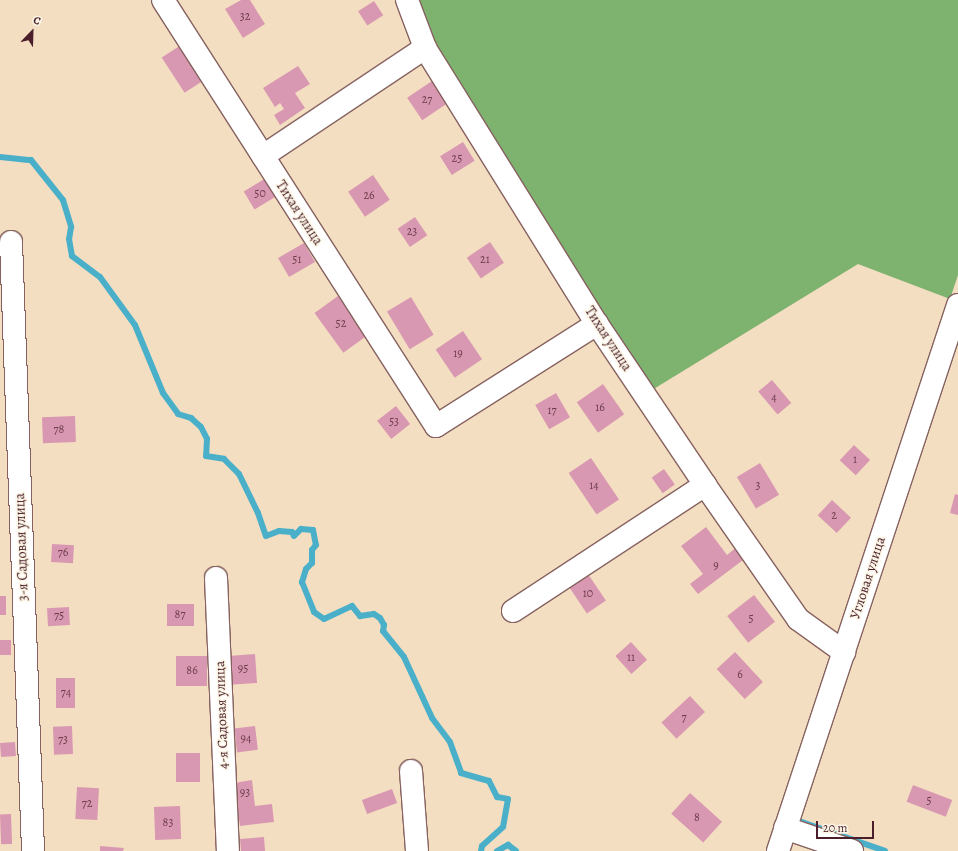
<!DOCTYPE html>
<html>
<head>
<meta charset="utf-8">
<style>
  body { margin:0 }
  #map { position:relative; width:958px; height:851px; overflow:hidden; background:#f4dec1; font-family:Alegreya,serif }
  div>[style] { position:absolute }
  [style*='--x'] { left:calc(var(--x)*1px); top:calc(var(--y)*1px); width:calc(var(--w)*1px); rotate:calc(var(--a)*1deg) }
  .forest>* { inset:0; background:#7db26f }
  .stream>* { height:6px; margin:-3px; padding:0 3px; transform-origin:3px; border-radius:3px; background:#4ab0c9 }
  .building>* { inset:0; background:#d998b1; transform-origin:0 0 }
  .roads { filter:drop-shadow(1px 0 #866260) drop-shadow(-1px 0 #866260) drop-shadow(0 1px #866260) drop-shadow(0 -1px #866260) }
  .minor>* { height:22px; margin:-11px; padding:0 11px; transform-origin:11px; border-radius:11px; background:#fff }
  span { translate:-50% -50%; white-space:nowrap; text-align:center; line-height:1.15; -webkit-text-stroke:3px #fcf5e5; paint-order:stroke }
  .number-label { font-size:12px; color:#6e3d4c }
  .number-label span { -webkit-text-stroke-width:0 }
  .street-label { font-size:14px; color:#4a1f2b }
  .north { position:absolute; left:12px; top:12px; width:40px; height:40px; -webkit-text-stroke:3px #fcf5e5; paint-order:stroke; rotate:23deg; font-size:11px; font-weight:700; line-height:16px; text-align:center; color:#4a1f2b }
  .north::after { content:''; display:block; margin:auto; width:14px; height:18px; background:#4a1f2b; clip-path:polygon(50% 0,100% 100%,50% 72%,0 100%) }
  .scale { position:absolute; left:816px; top:821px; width:58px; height:18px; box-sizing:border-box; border:2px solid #4a1f2b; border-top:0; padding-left:5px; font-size:12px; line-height:14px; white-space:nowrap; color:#4a1f2b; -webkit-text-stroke:3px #fcf5e5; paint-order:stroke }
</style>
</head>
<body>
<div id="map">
  <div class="forest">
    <div style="clip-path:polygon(418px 0,958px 0,958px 275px,950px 299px,858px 264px,652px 390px,434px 44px)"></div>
  </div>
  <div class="stream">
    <div style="--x:0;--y:157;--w:31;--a:6"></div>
    <div style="--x:31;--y:160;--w:51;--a:51.3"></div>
    <div style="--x:63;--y:200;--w:28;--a:73"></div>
    <div style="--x:71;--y:227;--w:12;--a:99"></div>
    <div style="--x:69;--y:239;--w:17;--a:80"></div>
    <div style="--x:72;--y:256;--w:35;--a:37"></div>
    <div style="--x:100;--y:277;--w:59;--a:53.9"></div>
    <div style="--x:135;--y:325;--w:74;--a:67.6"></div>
    <div style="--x:163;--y:393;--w:26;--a:54"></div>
    <div style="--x:178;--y:414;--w:14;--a:17"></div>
    <div style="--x:191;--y:418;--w:13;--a:42"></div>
    <div style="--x:201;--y:427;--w:13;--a:63"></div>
    <div style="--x:207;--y:439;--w:17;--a:93"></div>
    <div style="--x:206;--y:456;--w:18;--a:9"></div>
    <div style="--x:224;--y:459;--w:21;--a:45"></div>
    <div style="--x:239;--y:474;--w:43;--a:64"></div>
    <div style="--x:258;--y:513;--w:24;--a:71"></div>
    <div style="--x:266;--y:536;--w:14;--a:-21"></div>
    <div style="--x:279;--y:531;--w:13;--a:4"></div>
    <div style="--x:292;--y:532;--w:4;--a:63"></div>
    <div style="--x:294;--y:536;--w:10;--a:-45"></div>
    <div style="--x:301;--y:529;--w:12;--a:5"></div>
    <div style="--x:313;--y:530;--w:15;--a:79"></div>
    <div style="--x:316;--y:545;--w:6;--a:129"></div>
    <div style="--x:312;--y:550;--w:13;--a:90"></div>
    <div style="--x:312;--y:563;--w:8;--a:135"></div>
    <div style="--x:306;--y:569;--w:14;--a:107"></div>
    <div style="--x:302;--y:582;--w:32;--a:68"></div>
    <div style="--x:314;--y:612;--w:12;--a:35"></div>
    <div style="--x:324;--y:619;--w:31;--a:-25"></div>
    <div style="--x:352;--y:606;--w:13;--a:51"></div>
    <div style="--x:360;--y:616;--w:14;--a:-8"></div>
    <div style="--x:374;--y:614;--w:7;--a:34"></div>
    <div style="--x:380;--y:618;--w:8;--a:60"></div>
    <div style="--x:384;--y:625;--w:6;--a:99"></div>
    <div style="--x:383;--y:631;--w:33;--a:51"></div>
    <div style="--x:404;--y:657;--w:67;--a:65.3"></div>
    <div style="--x:432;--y:718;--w:30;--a:53"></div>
    <div style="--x:450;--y:742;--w:33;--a:70"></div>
    <div style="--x:461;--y:773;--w:29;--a:16"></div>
    <div style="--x:489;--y:781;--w:18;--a:63"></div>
    <div style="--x:497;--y:797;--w:11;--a:10"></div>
    <div style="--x:508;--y:799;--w:28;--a:100"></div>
    <div style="--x:503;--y:827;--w:28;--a:138"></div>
    <div style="--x:482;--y:846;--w:5;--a:101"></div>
    <div style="--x:799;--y:821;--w:91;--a:19.2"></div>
    <div style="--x:497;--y:851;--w:13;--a:-29"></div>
    <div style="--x:508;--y:845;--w:10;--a:37"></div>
  </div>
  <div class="building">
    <div style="clip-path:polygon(241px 0,250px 0,265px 24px,243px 38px,225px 9px)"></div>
    <div style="left:374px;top:1px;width:17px;height:19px;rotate:57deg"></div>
    <div style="left:181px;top:45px;width:42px;height:23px;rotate:57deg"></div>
    <div style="clip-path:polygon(298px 66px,310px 84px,295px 93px,305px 108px,280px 125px,274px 115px,284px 109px,280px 103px,275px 107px,263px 88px)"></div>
    <div style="left:432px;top:81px;width:27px;height:30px;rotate:56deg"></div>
    <div style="left:463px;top:142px;width:22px;height:27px;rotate:58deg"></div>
    <div style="left:373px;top:175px;width:30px;height:30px;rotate:56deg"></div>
    <div style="left:266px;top:178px;width:21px;height:26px;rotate:59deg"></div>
    <div style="left:415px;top:217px;width:22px;height:21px;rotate:56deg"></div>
    <div style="left:490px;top:242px;width:25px;height:28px;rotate:56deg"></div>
    <div style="left:304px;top:243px;width:22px;height:30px;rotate:60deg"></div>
    <div style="left:338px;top:296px;width:49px;height:29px;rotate:54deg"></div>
    <div style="left:411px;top:297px;width:44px;height:28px;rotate:59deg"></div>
    <div style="left:463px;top:331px;width:34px;height:33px;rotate:56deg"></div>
    <div style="left:772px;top:380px;width:30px;height:18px;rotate:50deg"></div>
    <div style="left:603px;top:384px;width:37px;height:32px;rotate:55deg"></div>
    <div style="left:556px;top:393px;width:28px;height:24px;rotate:60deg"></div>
    <div style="left:396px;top:406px;width:23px;height:24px;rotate:52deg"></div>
    <div style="left:75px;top:416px;width:26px;height:33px;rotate:88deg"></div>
    <div style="left:854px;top:445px;width:22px;height:21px;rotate:43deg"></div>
    <div style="left:591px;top:458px;width:50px;height:27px;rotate:56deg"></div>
    <div style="left:760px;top:463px;width:37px;height:27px;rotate:59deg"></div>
    <div style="left:664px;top:469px;width:19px;height:15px;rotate:55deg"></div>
    <div style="clip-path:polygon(955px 494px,958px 495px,958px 515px,950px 513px)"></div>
    <div style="left:832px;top:500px;width:26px;height:21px;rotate:43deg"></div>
    <div style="clip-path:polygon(706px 527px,727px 555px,738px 546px,747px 557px,698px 594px,690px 584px,703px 574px,681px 546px)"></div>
    <div style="left:52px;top:544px;width:22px;height:18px;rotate:3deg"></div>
    <div style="left:588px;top:574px;width:32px;height:23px;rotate:56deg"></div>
    <div style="left:754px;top:595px;width:34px;height:34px;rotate:52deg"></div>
    <div style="left:0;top:596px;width:6px;height:19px"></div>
    <div style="left:167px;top:604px;width:27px;height:22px"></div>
    <div style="left:69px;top:607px;width:18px;height:22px;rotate:87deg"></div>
    <div style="left:0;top:640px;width:11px;height:15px"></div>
    <div style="left:631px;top:642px;width:24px;height:21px;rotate:48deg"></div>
    <div style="left:735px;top:652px;width:41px;height:25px;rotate:47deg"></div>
    <div style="left:255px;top:654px;width:29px;height:27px;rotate:86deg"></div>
    <div style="left:207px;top:656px;width:30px;height:31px;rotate:90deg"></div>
    <div style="left:56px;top:678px;width:19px;height:30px"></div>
    <div style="left:690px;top:696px;width:22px;height:39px;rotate:47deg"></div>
    <div style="left:72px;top:726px;width:28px;height:19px;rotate:88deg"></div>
    <div style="left:255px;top:726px;width:24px;height:21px;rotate:83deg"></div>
    <div style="left:15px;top:742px;width:14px;height:15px;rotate:86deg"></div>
    <div style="left:176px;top:753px;width:24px;height:29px"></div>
    <div style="clip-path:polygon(252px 780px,255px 806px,272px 804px,274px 822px,240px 826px,234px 783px)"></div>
    <div style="left:913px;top:785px;width:42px;height:18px;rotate:21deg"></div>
    <div style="left:77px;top:787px;width:22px;height:32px;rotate:3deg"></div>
    <div style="left:392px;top:789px;width:15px;height:32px;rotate:70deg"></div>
    <div style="left:690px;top:793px;width:43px;height:28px;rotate:42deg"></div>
    <div style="left:180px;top:806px;width:33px;height:26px;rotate:88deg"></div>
    <div style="left:11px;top:814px;width:30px;height:11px;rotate:88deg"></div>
    <div style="clip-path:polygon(264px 837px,265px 851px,241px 851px,240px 839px)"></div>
    <div style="clip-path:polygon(100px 846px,124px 848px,123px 851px,100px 851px)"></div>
  </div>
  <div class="roads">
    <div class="minor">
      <div style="--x:163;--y:0;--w:506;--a:57.35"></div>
      <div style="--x:436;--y:426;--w:191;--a:-32.4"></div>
      <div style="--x:407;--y:0;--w:51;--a:69.4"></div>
      <div style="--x:425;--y:48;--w:325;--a:58.1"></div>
      <div style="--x:597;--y:324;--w:194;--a:56.1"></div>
      <div style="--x:705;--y:485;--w:163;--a:55.2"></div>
      <div style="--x:798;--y:619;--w:57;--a:35.7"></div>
      <div style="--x:263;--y:156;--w:195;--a:-33.7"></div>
      <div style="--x:11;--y:242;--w:609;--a:87.93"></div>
      <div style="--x:216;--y:578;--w:273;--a:87.5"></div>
      <div style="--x:513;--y:611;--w:230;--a:-33.3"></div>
      <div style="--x:411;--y:771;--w:80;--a:85.7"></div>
      <div style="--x:785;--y:828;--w:71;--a:18.9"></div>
      <div style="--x:778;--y:851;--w:575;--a:-71.75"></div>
    </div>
  </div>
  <div class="number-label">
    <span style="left:245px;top:17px">32</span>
    <span style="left:427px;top:100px">27</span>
    <span style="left:457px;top:159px">25</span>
    <span style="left:260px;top:194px">50</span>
    <span style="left:369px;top:196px">26</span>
    <span style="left:412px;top:232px">23</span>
    <span style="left:297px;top:260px">51</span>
    <span style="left:485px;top:260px">21</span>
    <span style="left:341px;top:324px">52</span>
    <span style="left:458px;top:354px">19</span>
    <span style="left:774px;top:398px">4</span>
    <span style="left:600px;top:408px">16</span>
    <span style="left:552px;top:411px">17</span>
    <span style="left:394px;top:422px">53</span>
    <span style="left:59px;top:430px">78</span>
    <span style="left:855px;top:460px">1</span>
    <span style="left:594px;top:486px">14</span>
    <span style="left:758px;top:486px">3</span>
    <span style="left:834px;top:516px">2</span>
    <span style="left:63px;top:553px">76</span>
    <span style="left:716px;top:566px">9</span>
    <span style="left:588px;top:594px">10</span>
    <span style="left:180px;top:615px">87</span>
    <span style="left:59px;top:616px">75</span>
    <span style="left:751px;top:619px">5</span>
    <span style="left:631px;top:658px">11</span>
    <span style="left:243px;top:669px">95</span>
    <span style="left:192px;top:671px">86</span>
    <span style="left:740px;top:675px">6</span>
    <span style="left:66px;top:693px">74</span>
    <span style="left:684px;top:718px">7</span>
    <span style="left:246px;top:739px">94</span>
    <span style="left:63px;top:740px">73</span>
    <span style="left:245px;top:793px">93</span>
    <span style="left:929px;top:801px">5</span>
    <span style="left:87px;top:804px">72</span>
    <span style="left:697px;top:818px">8</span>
    <span style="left:168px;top:823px">83</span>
  </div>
  <div class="street-label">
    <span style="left:299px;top:213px;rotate:57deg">Тихая улица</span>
    <span style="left:608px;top:339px;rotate:57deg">Тихая улица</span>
    <span style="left:22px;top:547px;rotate:-92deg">3-я Садовая улица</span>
    <span style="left:868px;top:578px;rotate:-72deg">Угловая улица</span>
    <span style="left:222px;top:715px;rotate:-92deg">4-я Садовая улица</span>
  </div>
  <div class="north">С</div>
  <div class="scale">20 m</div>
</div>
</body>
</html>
